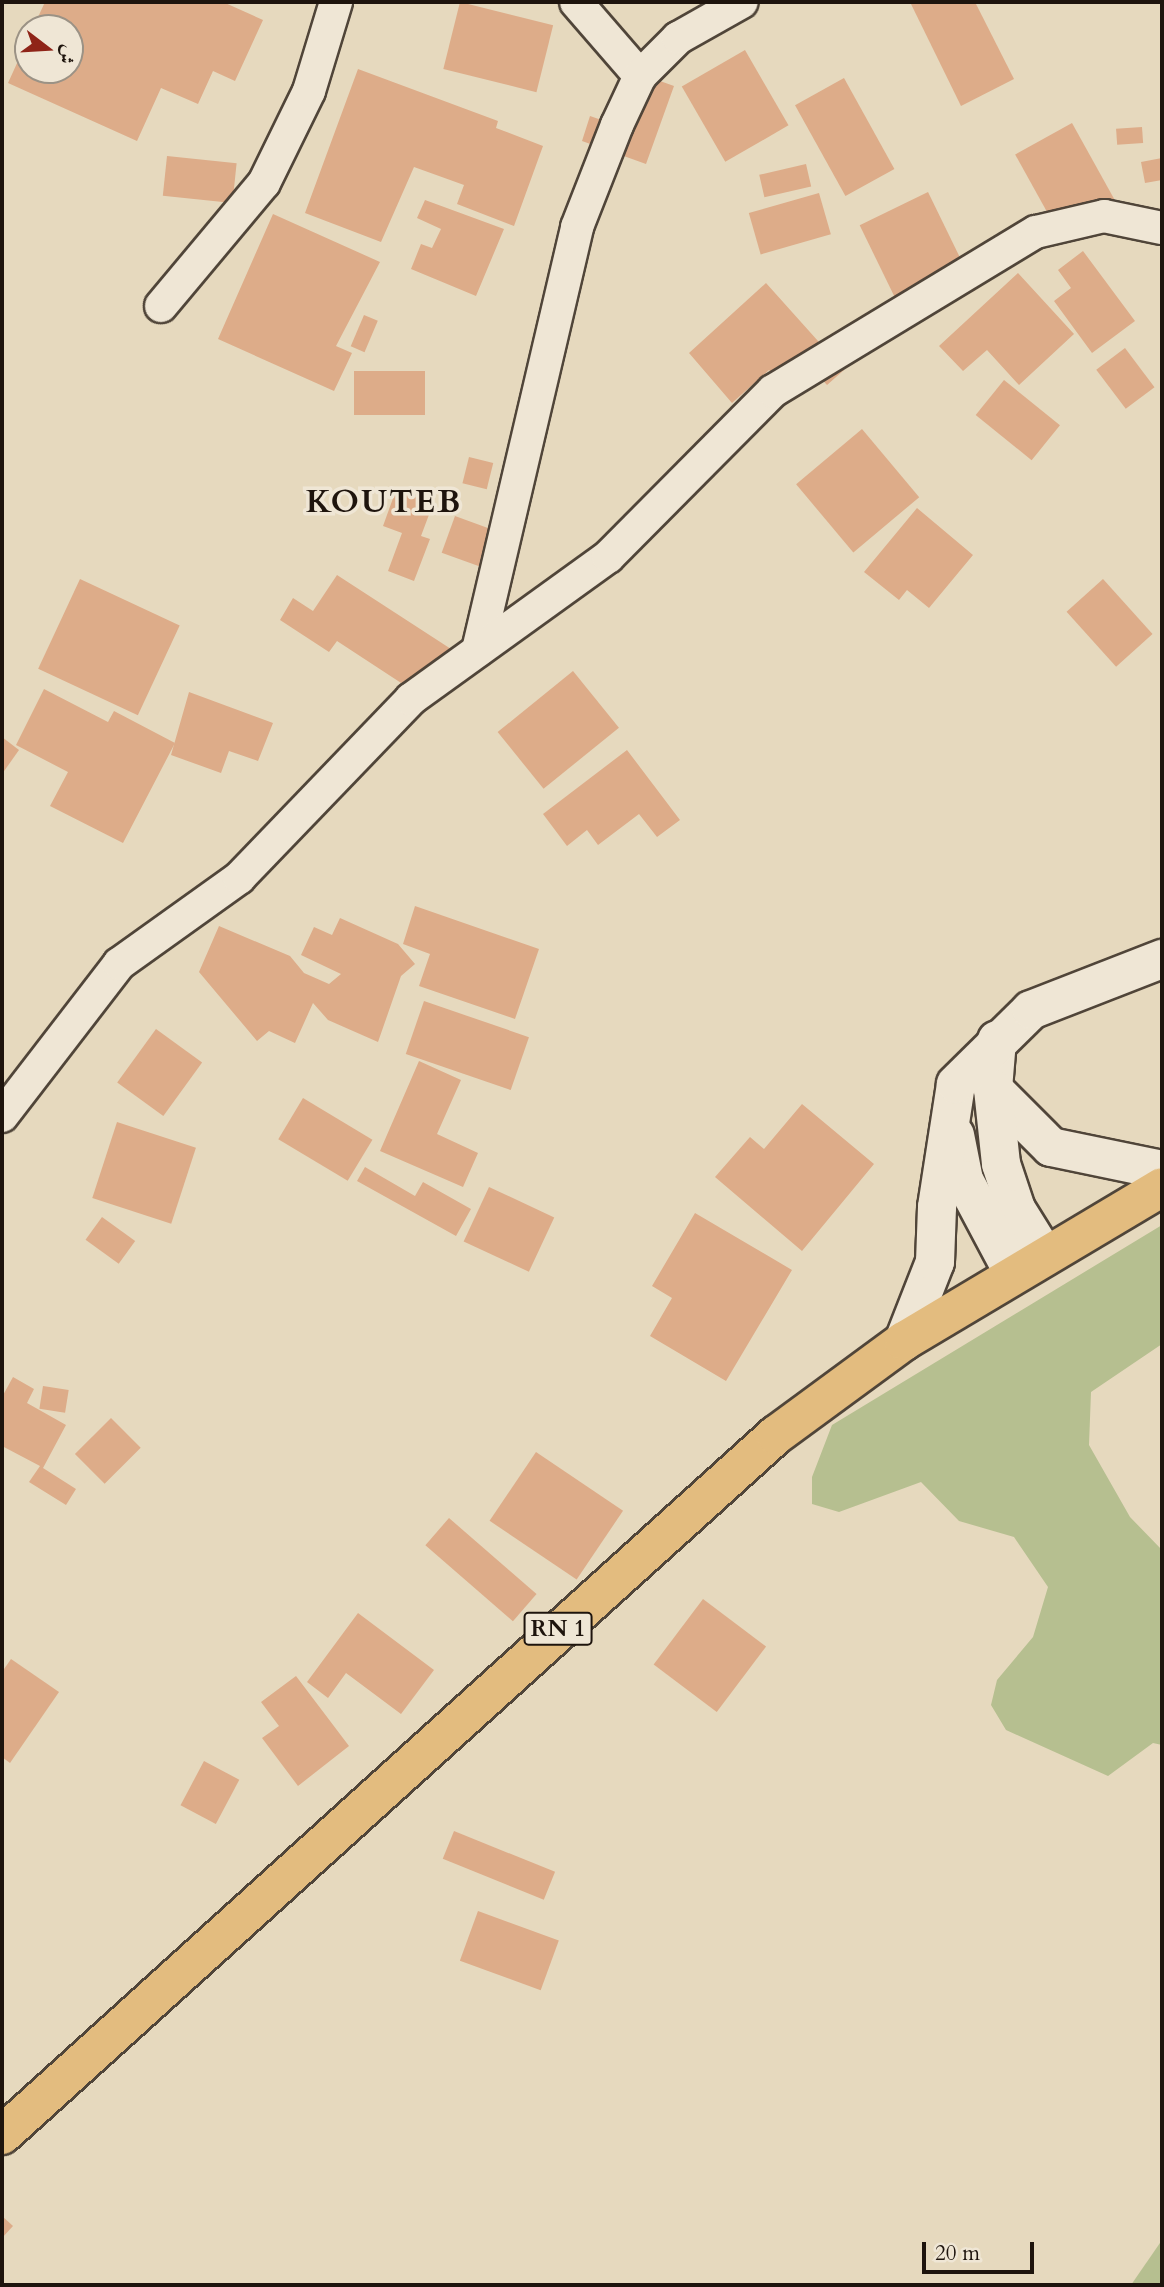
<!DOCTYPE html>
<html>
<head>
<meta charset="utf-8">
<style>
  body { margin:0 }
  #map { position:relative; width:1164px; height:2287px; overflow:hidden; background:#e6d9be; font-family:Cardo,Amiri,serif }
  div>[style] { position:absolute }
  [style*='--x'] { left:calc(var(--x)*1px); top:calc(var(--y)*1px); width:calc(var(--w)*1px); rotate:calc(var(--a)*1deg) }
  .green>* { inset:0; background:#b6bf90 }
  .building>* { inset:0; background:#ddac89; transform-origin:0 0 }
  .roads { filter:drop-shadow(2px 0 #504539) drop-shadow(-2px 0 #504539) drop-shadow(0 2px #504539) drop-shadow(0 -2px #504539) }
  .minor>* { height:32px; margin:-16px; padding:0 16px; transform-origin:16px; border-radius:16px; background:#efe6d5 }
  .secondary>* { height:38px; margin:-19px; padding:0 19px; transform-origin:19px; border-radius:19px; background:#efe6d5 }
  .primary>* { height:38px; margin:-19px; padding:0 19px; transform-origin:19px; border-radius:19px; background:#e3bc7f }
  span { translate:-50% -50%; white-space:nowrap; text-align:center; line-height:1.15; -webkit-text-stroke:7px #efe6d5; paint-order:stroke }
  .shield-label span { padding:2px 5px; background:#efe6d5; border:2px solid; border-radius:5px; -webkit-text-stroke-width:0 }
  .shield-label { font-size:23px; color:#1e140d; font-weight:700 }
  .district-label { font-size:32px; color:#1e140d; font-weight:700; letter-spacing:2px }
  .frame { position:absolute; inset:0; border:4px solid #1e140d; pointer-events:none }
  .north { position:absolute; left:14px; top:14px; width:70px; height:70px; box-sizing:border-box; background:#efe6d5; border:2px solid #9b9285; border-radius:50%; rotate:107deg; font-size:19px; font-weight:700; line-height:28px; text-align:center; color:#1e140d }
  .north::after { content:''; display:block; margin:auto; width:24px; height:32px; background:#8f2418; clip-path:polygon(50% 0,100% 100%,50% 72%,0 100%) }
  .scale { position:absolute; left:922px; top:2242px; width:112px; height:32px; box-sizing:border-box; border:4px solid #1e140d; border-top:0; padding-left:9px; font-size:21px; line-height:24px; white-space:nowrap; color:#1e140d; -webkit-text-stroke:5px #efe6d5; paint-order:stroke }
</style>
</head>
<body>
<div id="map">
  <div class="green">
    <div style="clip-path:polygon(1162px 1225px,1162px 1344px,1091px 1392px,1089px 1445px,1130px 1517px,1162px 1550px,1162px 1745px,1153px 1743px,1108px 1776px,1006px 1730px,991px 1705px,997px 1680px,1033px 1637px,1048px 1587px,1014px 1537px,959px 1521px,921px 1482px,839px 1512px,812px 1504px,812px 1477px,832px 1425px)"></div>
    <div style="clip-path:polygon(1162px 2240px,1162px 2285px,1131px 2285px)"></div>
  </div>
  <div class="building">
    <div style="clip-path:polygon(45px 2px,223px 2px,263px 20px,235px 81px,213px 71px,198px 104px,161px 88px,137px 141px,8px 83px,28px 39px,28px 70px,70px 70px,70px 28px,33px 28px)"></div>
    <div style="left:460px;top:2px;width:96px;height:69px;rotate:14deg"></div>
    <div style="clip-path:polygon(910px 2px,975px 2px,1014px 79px,961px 106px)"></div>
    <div style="left:745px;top:50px;width:87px;height:73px;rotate:60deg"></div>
    <div style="clip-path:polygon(358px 69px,498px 121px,496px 128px,543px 146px,514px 226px,457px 204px,464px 185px,414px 167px,381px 242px,305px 213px)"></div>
    <div style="clip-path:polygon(632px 71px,674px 86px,646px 164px,582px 141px,590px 116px,613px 124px)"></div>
    <div style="left:844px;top:78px;width:104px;height:56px;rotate:61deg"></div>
    <div style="left:1072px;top:123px;width:87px;height:65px;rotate:61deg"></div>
    <div style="left:1142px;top:127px;width:16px;height:26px;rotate:86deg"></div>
    <div style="left:167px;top:156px;width:70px;height:40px;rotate:6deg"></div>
    <div style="clip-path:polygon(1162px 158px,1162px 180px,1145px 183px,1141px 162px)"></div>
    <div style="left:806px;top:164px;width:23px;height:48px;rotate:77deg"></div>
    <div style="left:928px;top:192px;width:109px;height:76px;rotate:64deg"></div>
    <div style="left:819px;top:193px;width:43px;height:73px;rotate:74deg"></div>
    <div style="clip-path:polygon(425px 200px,504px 229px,476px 296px,411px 269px,421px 244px,432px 248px,441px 229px,417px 218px)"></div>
    <div style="clip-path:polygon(273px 214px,380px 262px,336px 346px,352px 353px,334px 391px,218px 339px)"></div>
    <div style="clip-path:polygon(1083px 251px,1135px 321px,1092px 353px,1054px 301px,1071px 288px,1058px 270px)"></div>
    <div style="clip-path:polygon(1018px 273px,1074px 334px,1019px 385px,987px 350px,963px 371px,939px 346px)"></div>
    <div style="clip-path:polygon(766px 283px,844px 370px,827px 385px,808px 364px,784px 386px,769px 370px,732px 403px,689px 353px)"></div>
    <div style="left:364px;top:315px;width:15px;height:34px;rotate:23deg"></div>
    <div style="left:1125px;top:348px;width:49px;height:36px;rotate:53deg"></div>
    <div style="left:354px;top:371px;width:71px;height:44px"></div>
    <div style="left:1004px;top:380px;width:72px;height:45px;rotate:39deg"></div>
    <div style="left:862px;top:429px;width:89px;height:86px;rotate:50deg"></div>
    <div style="left:469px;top:457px;width:25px;height:27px;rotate:14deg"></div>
    <div style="clip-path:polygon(396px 490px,433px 504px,421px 536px,430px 539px,414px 581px,388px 571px,402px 533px,383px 526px)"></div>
    <div style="clip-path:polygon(917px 508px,973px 555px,929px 608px,907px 590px,899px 600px,864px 572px)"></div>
    <div style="left:455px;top:516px;width:51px;height:39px;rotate:20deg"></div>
    <div style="clip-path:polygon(337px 575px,451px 649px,421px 696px,337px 641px,329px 652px,280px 620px,293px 598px,313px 611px)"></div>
    <div style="left:80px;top:579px;width:110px;height:99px;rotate:25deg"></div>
    <div style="left:1103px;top:579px;width:74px;height:49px;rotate:48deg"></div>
    <div style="left:573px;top:671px;width:73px;height:97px;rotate:51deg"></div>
    <div style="clip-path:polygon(44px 689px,108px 722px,114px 711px,175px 743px,123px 843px,50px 806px,68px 772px,16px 745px)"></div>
    <div style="clip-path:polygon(189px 692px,273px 723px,258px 761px,229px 751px,221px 773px,171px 755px)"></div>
    <div style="clip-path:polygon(2px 737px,19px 750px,2px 774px)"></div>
    <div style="clip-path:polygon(627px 750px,680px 820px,657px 837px,639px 814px,598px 845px,587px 830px,567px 846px,543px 814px)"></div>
    <div style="clip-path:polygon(415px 906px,539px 949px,515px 1019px,419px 986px,430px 954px,403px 944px)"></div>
    <div style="clip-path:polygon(340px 918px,398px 944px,415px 964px,401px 976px,378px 1042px,328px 1020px,313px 1003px,295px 1043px,269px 1031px,257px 1041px,199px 972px,219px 926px,290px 956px,304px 973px,329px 984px,341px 974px,301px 955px,314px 927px,332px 935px)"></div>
    <div style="left:424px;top:1001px;width:111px;height:56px;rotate:19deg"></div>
    <div style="left:156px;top:1029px;width:57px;height:66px;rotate:36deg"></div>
    <div style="clip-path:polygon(419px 1061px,461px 1080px,437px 1134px,478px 1153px,463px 1187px,380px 1151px)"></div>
    <div style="left:303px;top:1098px;width:81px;height:48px;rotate:31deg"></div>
    <div style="clip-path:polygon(802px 1104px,874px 1164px,802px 1251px,715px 1177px,750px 1137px,764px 1149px)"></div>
    <div style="left:117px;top:1122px;width:83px;height:80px;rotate:18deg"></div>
    <div style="clip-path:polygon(365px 1167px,415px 1196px,423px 1182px,471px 1209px,456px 1236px,357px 1181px)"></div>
    <div style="left:489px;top:1187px;width:72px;height:60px;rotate:25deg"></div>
    <div style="clip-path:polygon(695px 1213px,792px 1270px,726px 1381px,650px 1336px,672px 1298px,652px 1286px)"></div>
    <div style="left:102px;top:1217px;width:41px;height:28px;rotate:36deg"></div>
    <div style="clip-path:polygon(13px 1377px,34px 1389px,27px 1403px,66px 1425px,43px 1468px,76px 1489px,66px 1505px,29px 1482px,40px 1466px,2px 1446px,2px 1397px)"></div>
    <div style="left:43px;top:1386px;width:26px;height:23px;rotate:9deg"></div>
    <div style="left:111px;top:1418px;width:42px;height:51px;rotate:45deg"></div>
    <div style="left:536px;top:1452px;width:105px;height:83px;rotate:34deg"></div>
    <div style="left:449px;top:1518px;width:116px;height:36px;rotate:41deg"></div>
    <div style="left:703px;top:1599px;width:79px;height:82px;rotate:37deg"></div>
    <div style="clip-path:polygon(358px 1613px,434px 1670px,401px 1714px,346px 1673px,328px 1698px,307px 1682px)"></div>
    <div style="clip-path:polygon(11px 1659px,59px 1692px,10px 1763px,2px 1757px,2px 1672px)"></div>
    <div style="clip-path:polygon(296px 1676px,349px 1746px,298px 1786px,262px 1738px,279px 1726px,261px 1702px)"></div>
    <div style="left:204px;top:1761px;width:40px;height:50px;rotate:28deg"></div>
    <div style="left:454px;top:1831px;width:109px;height:30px;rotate:22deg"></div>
    <div style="left:478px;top:1911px;width:86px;height:53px;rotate:20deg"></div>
    <div style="clip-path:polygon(2px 2216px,13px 2226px,2px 2238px)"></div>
  </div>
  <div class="roads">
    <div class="minor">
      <div style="--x:576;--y:2;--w:98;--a:49.1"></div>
      <div style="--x:161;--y:306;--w:160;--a:-50.1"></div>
      <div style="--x:264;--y:183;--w:102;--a:-63.9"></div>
      <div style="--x:309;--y:91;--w:93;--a:-73.1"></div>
      <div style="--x:478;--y:650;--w:434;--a:-76.8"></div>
      <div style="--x:577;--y:227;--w:110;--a:-68.6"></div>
      <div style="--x:617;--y:125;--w:54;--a:-64.9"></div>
      <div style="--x:640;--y:76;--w:54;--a:-45"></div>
      <div style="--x:678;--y:38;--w:73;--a:-29.4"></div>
      <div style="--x:2;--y:1116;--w:192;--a:-52.4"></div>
      <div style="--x:119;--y:964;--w:148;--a:-35.6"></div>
      <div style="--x:239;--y:878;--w:248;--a:-46.1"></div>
      <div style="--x:411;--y:699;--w:243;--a:-35.8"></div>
      <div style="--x:608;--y:557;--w:234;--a:-45.2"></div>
      <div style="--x:773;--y:391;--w:307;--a:-31.2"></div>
      <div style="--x:1036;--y:232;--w:70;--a:-13.2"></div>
      <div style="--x:1104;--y:216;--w:59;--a:11.7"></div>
    </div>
    <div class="secondary">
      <div style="--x:997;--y:1040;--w:49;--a:94.7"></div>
      <div style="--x:993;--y:1089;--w:82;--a:45"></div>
      <div style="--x:1051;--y:1147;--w:113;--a:11.7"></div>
      <div style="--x:993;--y:1089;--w:75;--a:83.9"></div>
      <div style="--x:1001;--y:1164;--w:47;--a:71.6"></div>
      <div style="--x:1016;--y:1209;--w:53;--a:58.1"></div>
      <div style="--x:955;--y:1135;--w:46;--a:78.7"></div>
      <div style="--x:964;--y:1180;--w:104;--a:62"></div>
      <div style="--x:904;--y:1341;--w:85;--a:-68.6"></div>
      <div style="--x:935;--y:1262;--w:55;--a:-87.9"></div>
      <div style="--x:937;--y:1207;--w:124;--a:-81.2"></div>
      <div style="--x:956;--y:1084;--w:105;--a:-44.6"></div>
      <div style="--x:1031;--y:1010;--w:141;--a:-21.3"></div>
    </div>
    <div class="primary">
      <div style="--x:2;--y:2135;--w:1044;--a:-42.13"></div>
      <div style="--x:776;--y:1435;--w:159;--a:-36.3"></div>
      <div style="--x:904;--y:1341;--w:300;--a:-30.8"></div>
    </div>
  </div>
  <div class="shield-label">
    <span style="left:558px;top:1629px">RN 1</span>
  </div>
  <div class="district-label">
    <span style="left:384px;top:502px">KOUTEB</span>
  </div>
  <div class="frame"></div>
  <div class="north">ش</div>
  <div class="scale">20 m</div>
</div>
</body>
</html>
